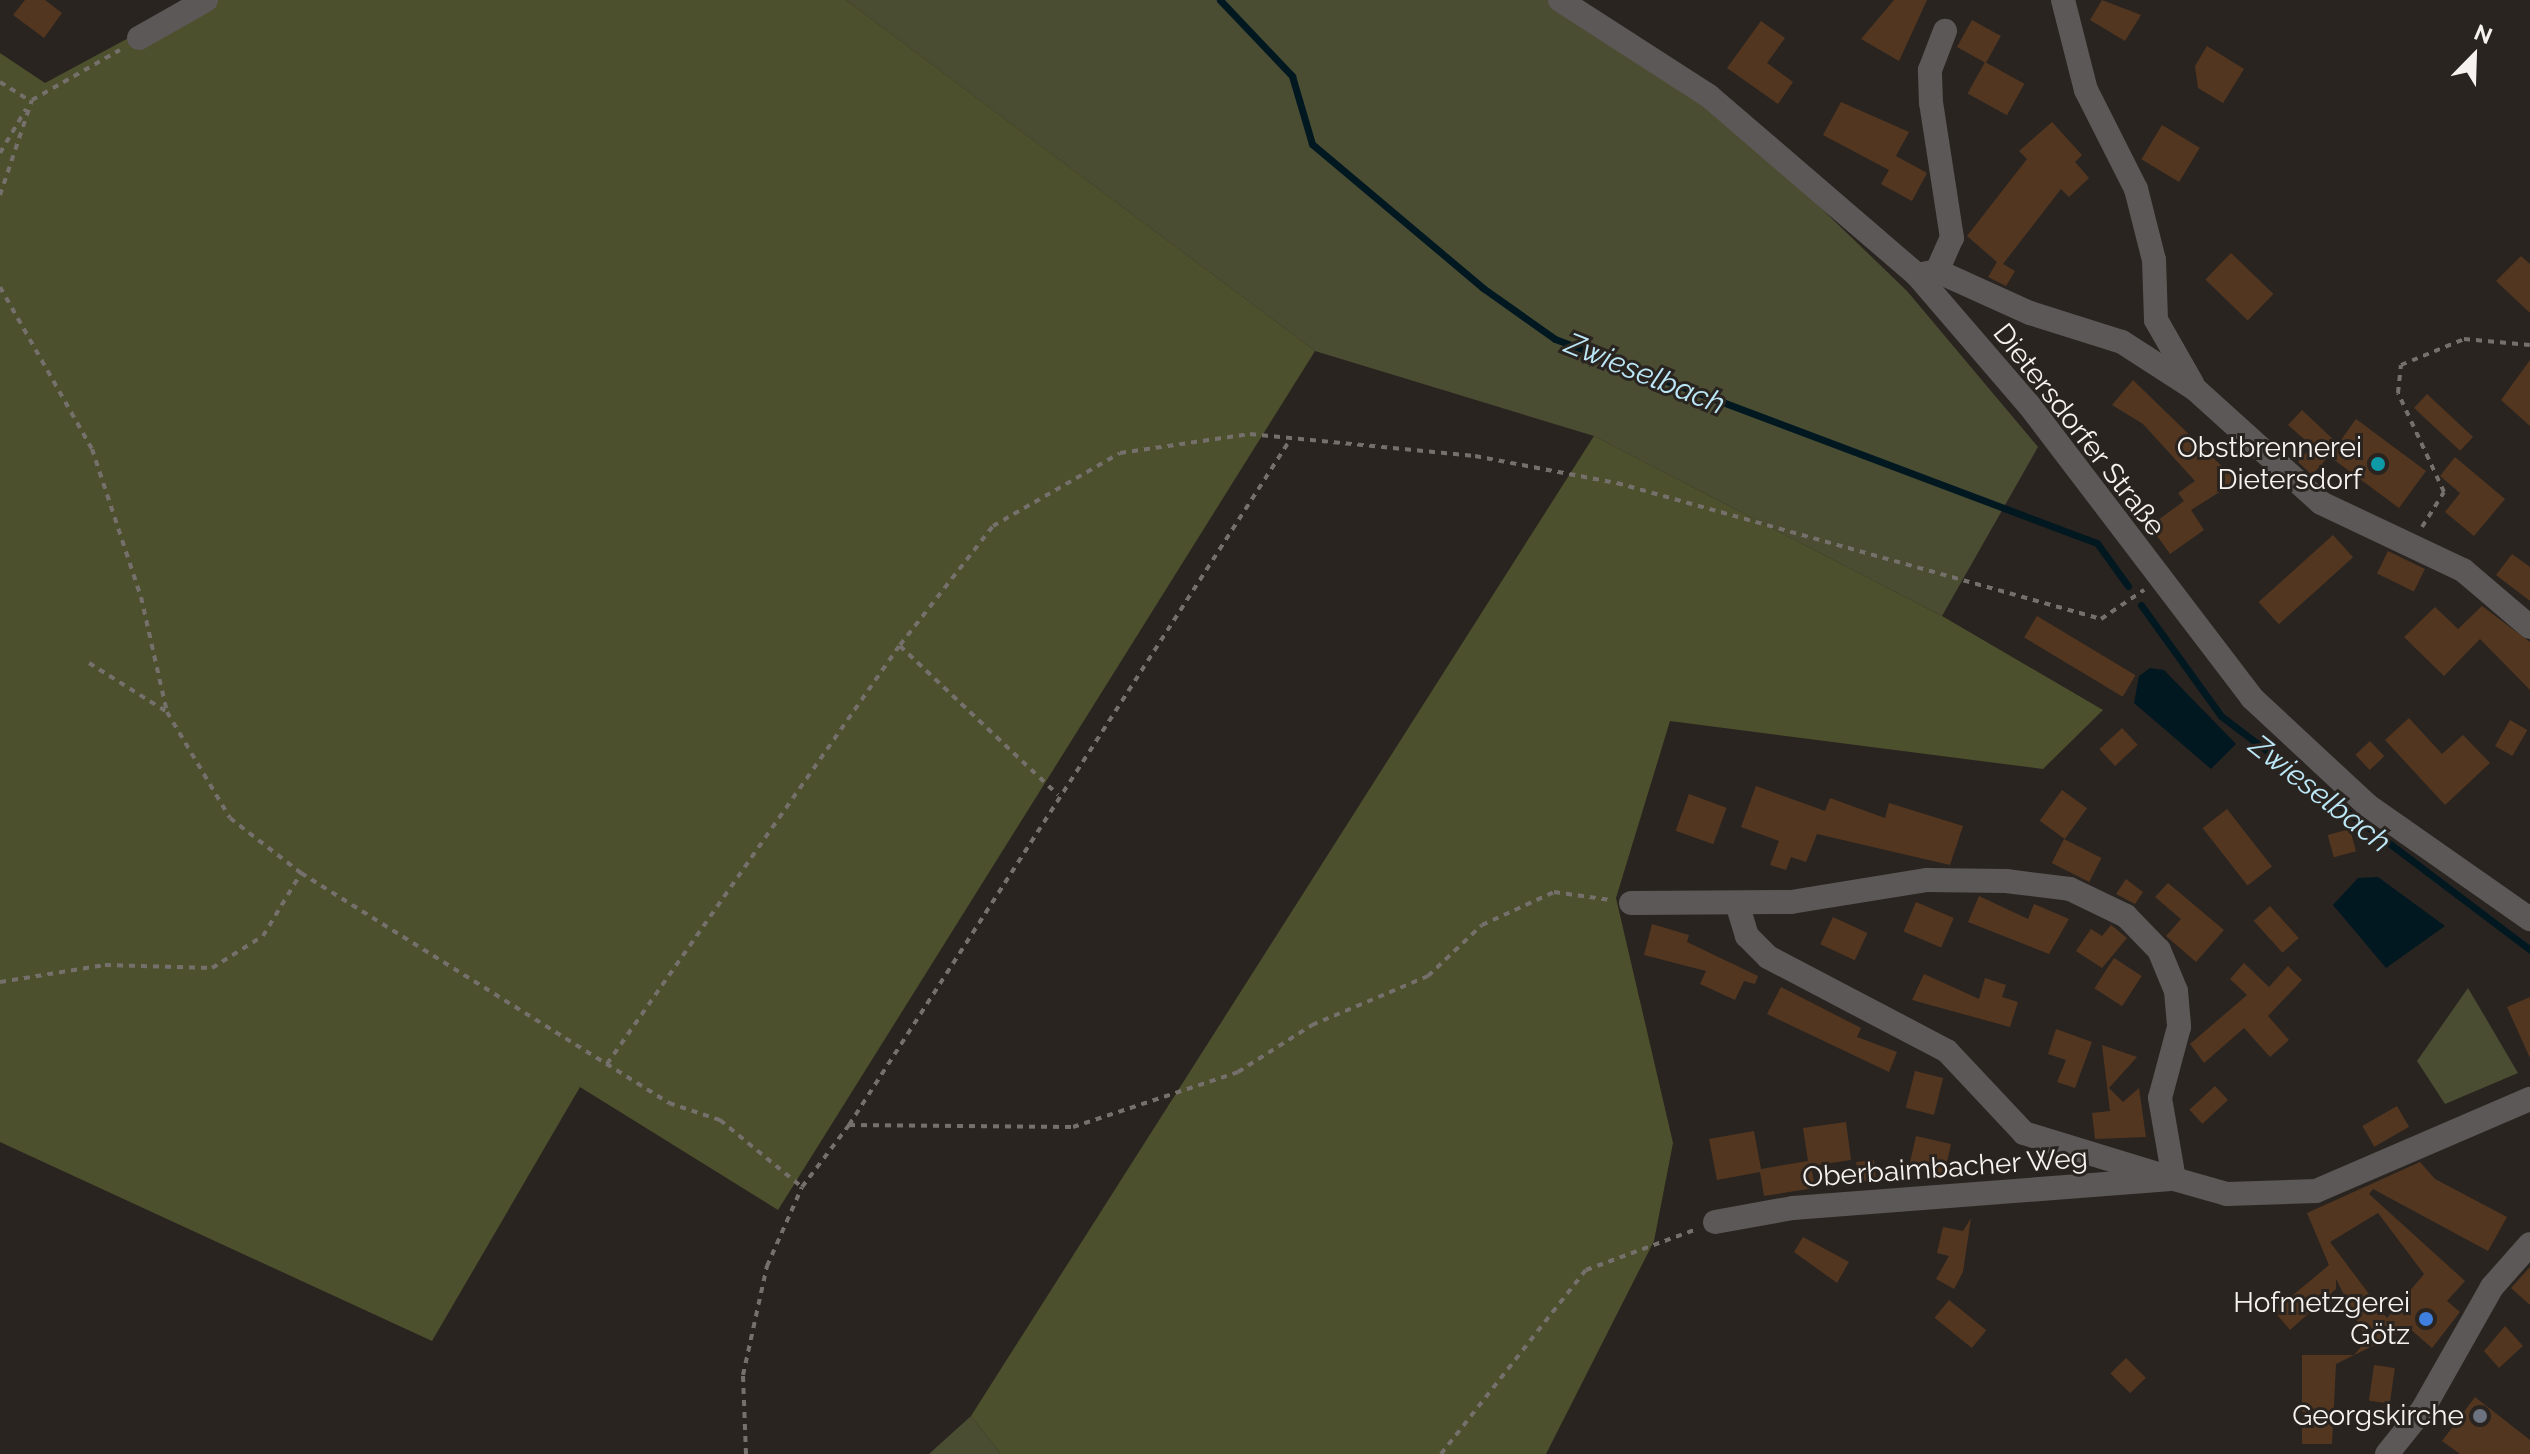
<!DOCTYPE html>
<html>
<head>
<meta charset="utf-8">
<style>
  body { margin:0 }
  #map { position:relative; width:2530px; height:1454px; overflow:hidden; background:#292420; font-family:Raleway,sans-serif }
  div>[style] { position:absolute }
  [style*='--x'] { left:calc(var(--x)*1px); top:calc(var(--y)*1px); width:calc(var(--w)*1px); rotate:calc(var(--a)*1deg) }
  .green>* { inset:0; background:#4b4d33 }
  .forest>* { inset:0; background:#4d502c }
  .water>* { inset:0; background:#021820 }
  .stream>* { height:7px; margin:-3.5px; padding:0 3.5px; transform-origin:3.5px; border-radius:3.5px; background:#021820 }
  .building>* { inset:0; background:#533620; transform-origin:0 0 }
  .path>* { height:4px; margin-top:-2px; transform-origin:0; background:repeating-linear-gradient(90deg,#75706c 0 6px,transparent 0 12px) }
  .minor>* { height:24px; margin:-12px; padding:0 12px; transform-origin:12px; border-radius:12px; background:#5c5857 }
  .dots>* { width:22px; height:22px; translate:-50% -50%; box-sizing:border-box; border:4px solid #292420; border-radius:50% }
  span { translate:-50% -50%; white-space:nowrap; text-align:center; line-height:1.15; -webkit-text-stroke:6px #292420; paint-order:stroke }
  .street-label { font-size:28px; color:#f6f2ef }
  .poi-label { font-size:28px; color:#f6f2ef }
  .right { translate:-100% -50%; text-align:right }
  .water-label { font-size:30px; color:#bbe7f7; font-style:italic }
  .north { position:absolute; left:2434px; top:16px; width:80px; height:80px; -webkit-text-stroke:6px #292420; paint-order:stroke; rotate:23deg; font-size:22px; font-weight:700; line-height:32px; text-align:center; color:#f6f2ef }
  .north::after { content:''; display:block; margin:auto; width:28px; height:36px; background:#f6f2ef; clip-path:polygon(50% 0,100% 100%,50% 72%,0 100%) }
</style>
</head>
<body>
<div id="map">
  <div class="green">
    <div style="clip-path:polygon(846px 0,1573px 0,1679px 71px,1907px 291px,2038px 447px,1942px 616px,1594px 436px,1315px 351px)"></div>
    <div style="clip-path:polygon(2468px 988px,2518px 1073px,2445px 1104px,2417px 1061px)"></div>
    <div style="clip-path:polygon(971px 1416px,1001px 1454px,929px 1454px)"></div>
  </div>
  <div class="forest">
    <div style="clip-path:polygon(199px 0,846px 0,1315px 351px,778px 1210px,580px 1087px,432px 1341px,0 1142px,0 53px,45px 83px)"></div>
    <div style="clip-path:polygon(1594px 436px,1942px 616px,2103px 710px,2043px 769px,1670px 721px,1616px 898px,1673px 1143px,1654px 1241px,1546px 1454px,1001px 1454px,971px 1416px)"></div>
  </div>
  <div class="water">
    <div style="clip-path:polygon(2150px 668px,2164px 670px,2236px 744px,2211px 769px,2134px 703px,2139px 676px)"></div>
    <div style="clip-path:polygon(2378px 877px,2445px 926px,2386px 968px,2333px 905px,2358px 878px)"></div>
  </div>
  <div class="stream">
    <div style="--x:1220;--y:0;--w:105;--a:46.5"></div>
    <div style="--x:1292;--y:76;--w:71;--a:73.6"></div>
    <div style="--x:1312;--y:144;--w:224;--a:40.1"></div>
    <div style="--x:1483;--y:288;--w:88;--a:35.3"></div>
    <div style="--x:1555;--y:339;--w:579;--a:20.63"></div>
    <div style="--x:2097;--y:543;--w:53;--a:54.2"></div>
    <div style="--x:2141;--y:605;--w:137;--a:54.2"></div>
    <div style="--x:2221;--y:716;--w:388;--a:37.1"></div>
  </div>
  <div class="building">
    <div style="clip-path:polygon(25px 0,45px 0,62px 13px,44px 38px,13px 15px)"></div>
    <div style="clip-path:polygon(1894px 0,1927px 0,1899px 61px,1861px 39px)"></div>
    <div style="clip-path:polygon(2102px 0,2141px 15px,2125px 41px,2090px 20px)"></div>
    <div style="left:1972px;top:20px;width:33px;height:31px;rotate:29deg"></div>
    <div style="clip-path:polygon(1761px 21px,1785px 38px,1767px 63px,1793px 82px,1778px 104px,1727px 68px)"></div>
    <div style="clip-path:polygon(2207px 46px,2244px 69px,2223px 103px,2198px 88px,2195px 66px)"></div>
    <div style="left:1985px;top:62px;width:45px;height:36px;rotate:29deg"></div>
    <div style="clip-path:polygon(1841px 102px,1909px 132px,1891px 165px,1896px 156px,1927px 173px,1912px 201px,1881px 184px,1889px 170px,1823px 135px)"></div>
    <div style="clip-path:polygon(2052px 122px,2082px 155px,2075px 162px,2089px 178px,2069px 197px,2061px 189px,2003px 264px,2015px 271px,2006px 286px,1988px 277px,1997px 262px,1967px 236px,2027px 159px,2019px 151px)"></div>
    <div style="left:2162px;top:125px;width:44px;height:40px;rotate:31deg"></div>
    <div style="left:2231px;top:253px;width:59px;height:37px;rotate:44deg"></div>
    <div style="clip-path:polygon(2521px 256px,2530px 264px,2530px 313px,2496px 281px)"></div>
    <div style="clip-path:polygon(2530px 360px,2530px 426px,2501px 400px)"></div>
    <div style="clip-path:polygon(2133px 380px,2237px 481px,2191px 510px,2204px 530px,2170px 554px,2150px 526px,2184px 501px,2178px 493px,2195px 481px,2143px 424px,2112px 405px)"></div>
    <div style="left:2427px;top:394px;width:63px;height:19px;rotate:43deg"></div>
    <div style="clip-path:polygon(2302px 410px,2338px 444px,2356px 419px,2426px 471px,2399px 508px,2329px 456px,2312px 475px,2298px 462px,2312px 446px,2288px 425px)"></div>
    <div style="clip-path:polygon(2455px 457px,2505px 499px,2474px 536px,2445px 512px,2460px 493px,2440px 476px)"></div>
    <div style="left:2333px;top:535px;width:30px;height:100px;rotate:48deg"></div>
    <div style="left:2388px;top:551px;width:41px;height:25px;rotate:26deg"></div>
    <div style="clip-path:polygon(2512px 554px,2530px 567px,2530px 601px,2496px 575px)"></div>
    <div style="clip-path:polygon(2482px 606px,2530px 642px,2530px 690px,2480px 639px,2444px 676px,2404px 637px,2435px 607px,2458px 629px)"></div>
    <div style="left:2037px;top:616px;width:115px;height:25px;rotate:31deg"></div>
    <div style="clip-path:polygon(2409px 718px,2442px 754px,2463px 735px,2490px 763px,2445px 805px,2385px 740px)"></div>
    <div style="left:2510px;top:720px;width:20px;height:30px;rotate:30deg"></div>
    <div style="left:2122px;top:728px;width:23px;height:31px;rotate:47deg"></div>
    <div style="left:2370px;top:741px;width:21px;height:20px;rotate:47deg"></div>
    <div style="clip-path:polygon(1756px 786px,1825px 811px,1830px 798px,1885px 818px,1889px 803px,1963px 826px,1950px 865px,1817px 834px,1806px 862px,1791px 857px,1786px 870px,1770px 865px,1779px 841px,1741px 827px)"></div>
    <div style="left:2062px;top:790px;width:31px;height:38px;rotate:36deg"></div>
    <div style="left:1689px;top:794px;width:40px;height:39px;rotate:20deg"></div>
    <div style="left:2227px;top:809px;width:73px;height:31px;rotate:52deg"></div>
    <div style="left:2350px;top:829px;width:23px;height:23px;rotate:75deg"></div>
    <div style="left:2064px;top:839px;width:42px;height:27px;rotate:27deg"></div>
    <div style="clip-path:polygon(2126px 879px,2143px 892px,2135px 904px,2116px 894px)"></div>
    <div style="clip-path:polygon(2168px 883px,2224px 930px,2196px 962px,2166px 936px,2181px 919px,2155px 897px)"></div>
    <div style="clip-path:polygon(1979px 896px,2028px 919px,2034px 904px,2069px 919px,2049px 954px,1968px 922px)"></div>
    <div style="left:1916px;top:902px;width:41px;height:32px;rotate:23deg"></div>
    <div style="left:2270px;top:906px;width:43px;height:22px;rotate:48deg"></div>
    <div style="left:1833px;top:917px;width:38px;height:30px;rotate:25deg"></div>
    <div style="clip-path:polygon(1652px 924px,1689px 935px,1687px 942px,1758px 976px,1755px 984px,1744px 981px,1735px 1000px,1700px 984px,1706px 971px,1644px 955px)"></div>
    <div style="clip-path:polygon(2111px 925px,2127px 938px,2102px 968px,2076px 951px,2091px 929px,2102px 936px)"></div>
    <div style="left:2114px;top:958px;width:33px;height:36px;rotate:33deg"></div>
    <div style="clip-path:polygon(2244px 963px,2269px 987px,2288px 966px,2302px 980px,2268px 1016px,2289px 1040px,2270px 1057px,2244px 1028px,2204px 1063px,2190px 1044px,2247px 995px,2230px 979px)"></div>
    <div style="clip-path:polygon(1924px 974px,1979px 999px,1985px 978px,2006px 985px,2002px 997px,2018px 1002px,2010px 1027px,1912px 1000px)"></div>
    <div style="clip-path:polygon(1781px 987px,1861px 1028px,1857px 1037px,1897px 1052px,1889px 1072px,1767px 1014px)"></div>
    <div style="clip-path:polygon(2530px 997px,2530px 1058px,2507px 1007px)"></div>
    <div style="clip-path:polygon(2056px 1029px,2092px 1042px,2075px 1088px,2057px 1082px,2066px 1060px,2048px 1054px)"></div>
    <div style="clip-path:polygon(2102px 1045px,2137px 1057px,2109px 1088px,2123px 1102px,2139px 1088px,2146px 1137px,2095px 1139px,2092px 1113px,2110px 1111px)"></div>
    <div style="left:1915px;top:1071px;width:29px;height:38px;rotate:14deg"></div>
    <div style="left:2215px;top:1086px;width:19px;height:35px;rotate:47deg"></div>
    <div style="left:2397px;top:1106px;width:24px;height:40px;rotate:60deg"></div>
    <div style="clip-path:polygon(1846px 1122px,1851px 1160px,1811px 1166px,1815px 1188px,1764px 1196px,1760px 1172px,1717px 1180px,1709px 1139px,1754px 1131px,1761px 1169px,1808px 1161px,1803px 1128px)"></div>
    <div style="left:1916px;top:1136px;width:36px;height:31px;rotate:13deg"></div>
    <div style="left:1874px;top:1160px;width:20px;height:18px;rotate:84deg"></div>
    <div style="clip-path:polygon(evenodd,2420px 1162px,2435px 1179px,2507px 1217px,2488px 1251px,2373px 1189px,2369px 1194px,2465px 1281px,2447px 1301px,2460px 1312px,2432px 1348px,2409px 1328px,2336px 1364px,2332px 1444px,2302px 1444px,2302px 1355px,2354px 1355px,2367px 1340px,2336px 1279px,2336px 1289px,2290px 1330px,2274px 1311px,2329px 1265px,2307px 1213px,2420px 1162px,2378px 1213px,2424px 1274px,2387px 1318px,2330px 1242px,2378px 1213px)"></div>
    <div style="clip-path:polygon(1971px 1218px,1963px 1272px,1954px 1289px,1936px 1279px,1949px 1256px,1937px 1253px,1943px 1227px,1963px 1231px)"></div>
    <div style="clip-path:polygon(1803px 1237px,1849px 1262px,1837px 1283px,1794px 1252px)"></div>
    <div style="clip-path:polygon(2530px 1267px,2530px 1305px,2511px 1288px)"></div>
    <div style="left:1949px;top:1300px;width:48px;height:23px;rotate:39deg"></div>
    <div style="clip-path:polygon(2505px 1326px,2523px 1346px,2499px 1368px,2484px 1351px)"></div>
    <div style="left:2126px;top:1358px;width:28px;height:22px;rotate:45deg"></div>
    <div style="left:2374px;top:1365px;width:21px;height:36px;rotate:8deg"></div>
    <div style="clip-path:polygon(2475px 1397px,2530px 1440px,2530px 1454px,2460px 1454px,2442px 1441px)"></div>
  </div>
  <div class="path">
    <div style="--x:0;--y:82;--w:36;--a:32"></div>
    <div style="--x:0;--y:153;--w:51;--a:-59.4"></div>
    <div style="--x:0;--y:195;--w:100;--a:-71.4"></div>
    <div style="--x:32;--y:100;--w:101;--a:-29.6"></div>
    <div style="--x:0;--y:287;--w:186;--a:60.4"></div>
    <div style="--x:92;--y:449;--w:156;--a:71.7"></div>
    <div style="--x:141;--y:597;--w:118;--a:77.3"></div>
    <div style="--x:2422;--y:527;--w:41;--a:-57.8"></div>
    <div style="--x:2444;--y:492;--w:109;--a:-114.9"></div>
    <div style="--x:2398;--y:393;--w:28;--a:-84"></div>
    <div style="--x:2401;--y:365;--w:68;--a:-22.4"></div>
    <div style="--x:2464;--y:339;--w:66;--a:5.2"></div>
    <div style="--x:900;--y:646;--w:217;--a:43.3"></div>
    <div style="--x:89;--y:663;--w:92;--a:32.1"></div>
    <div style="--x:167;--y:712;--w:123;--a:59.3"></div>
    <div style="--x:230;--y:818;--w:90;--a:37.8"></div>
    <div style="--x:301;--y:873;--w:434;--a:32"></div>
    <div style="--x:669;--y:1103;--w:54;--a:18.4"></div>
    <div style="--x:720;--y:1120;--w:106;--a:39.3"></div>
    <div style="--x:0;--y:982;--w:106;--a:-9.2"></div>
    <div style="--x:105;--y:965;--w:107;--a:1.6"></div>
    <div style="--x:212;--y:968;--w:60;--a:-32.1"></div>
    <div style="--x:263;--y:936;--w:74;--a:-58.9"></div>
    <div style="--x:607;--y:1064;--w:511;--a:-55.04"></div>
    <div style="--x:900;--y:645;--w:151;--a:-52"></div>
    <div style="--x:993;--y:526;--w:146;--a:-29.9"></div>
    <div style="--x:1120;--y:453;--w:131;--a:-8.3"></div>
    <div style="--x:1250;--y:434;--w:226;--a:5.6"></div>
    <div style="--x:1475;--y:456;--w:145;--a:10.8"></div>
    <div style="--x:1617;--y:483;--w:503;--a:15.69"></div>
    <div style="--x:2101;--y:619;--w:52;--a:-34"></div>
    <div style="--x:849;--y:1125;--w:224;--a:0.5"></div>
    <div style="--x:1073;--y:1127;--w:174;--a:-18.4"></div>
    <div style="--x:1238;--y:1072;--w:88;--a:-32.4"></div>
    <div style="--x:1312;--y:1025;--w:126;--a:-22.9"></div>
    <div style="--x:1428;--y:976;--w:74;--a:-43.4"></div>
    <div style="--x:1482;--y:925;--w:79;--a:-24.6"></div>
    <div style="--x:1554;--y:892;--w:57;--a:8.1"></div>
    <div style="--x:746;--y:1454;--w:79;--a:-92.2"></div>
    <div style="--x:743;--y:1375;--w:112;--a:-77.6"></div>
    <div style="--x:767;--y:1266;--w:86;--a:-66.1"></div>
    <div style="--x:802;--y:1187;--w:78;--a:-52.8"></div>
    <div style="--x:849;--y:1125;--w:815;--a:-57.23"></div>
    <div style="--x:1441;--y:1454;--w:234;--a:-51.8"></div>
    <div style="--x:1586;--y:1270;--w:115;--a:-20.3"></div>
  </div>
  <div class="minor">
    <div style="--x:1560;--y:0;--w:177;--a:32.8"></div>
    <div style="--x:1709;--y:96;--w:274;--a:40.7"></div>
    <div style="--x:1917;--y:275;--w:172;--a:49.3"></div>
    <div style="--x:2029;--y:405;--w:368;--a:52.7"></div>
    <div style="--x:2252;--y:698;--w:157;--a:42.9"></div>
    <div style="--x:2367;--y:805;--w:199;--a:35"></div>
    <div style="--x:2063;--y:0;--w:93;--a:75.7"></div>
    <div style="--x:2086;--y:90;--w:111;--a:63.2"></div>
    <div style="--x:2136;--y:189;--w:73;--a:75.8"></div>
    <div style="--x:2154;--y:260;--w:60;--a:88.1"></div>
    <div style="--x:2156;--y:320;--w:73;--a:60.3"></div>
    <div style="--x:139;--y:38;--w:77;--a:-29.6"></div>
    <div style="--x:1937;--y:271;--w:36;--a:-66"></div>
    <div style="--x:1952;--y:238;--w:137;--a:-98.8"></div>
    <div style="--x:1931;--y:103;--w:33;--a:-92"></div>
    <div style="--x:1930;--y:70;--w:42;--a:-69"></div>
    <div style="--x:1917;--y:275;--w:20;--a:-11"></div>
    <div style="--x:1937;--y:271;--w:102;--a:24.3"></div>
    <div style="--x:2030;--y:313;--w:96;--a:17.5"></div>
    <div style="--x:2122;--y:342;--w:87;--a:32.8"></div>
    <div style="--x:2195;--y:389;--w:170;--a:42.1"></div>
    <div style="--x:2321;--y:503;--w:157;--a:25.3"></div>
    <div style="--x:2463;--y:570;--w:88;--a:40.4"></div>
    <div style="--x:1631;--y:903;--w:160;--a:-0.4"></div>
    <div style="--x:1791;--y:902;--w:138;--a:-9.2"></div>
    <div style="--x:1927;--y:880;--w:79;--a:0.7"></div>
    <div style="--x:2006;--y:881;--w:64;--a:7.1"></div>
    <div style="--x:2070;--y:889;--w:62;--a:25.7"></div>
    <div style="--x:2126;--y:916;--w:47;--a:45.9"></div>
    <div style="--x:2159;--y:950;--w:44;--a:67.5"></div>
    <div style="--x:2176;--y:991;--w:36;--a:85"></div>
    <div style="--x:2179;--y:1027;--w:73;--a:105"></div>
    <div style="--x:2160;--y:1098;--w:82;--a:80.2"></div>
    <div style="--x:2174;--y:1179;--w:157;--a:-163"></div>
    <div style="--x:2024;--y:1133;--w:112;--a:-133.2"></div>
    <div style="--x:1947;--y:1051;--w:202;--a:-152.3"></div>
    <div style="--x:1768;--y:957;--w:30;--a:-135"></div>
    <div style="--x:1747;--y:936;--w:34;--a:-107"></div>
    <div style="--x:1715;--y:1222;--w:79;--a:-10.2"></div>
    <div style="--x:1793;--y:1208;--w:382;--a:-4.4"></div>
    <div style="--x:2174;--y:1179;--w:55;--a:15.8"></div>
    <div style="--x:2227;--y:1194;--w:89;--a:-1.9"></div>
    <div style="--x:2316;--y:1191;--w:233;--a:-23.3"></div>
    <div style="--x:2387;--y:1454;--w:58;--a:-51.3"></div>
    <div style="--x:2423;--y:1409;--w:140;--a:-60.5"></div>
    <div style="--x:2492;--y:1287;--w:57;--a:-48.5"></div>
  </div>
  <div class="dots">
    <div style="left:2378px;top:464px;background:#0f9aa8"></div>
    <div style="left:2426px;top:1319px;background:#3f7fe0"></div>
    <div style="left:2480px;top:1416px;background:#6b7280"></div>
  </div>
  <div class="street-label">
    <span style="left:2079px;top:430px;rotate:52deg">Dietersdorfer Straße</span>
    <span style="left:1945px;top:1168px;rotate:-4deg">Oberbaimbacher Weg</span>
  </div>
  <div class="poi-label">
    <span class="right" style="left:2362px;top:464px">Obstbrennerei<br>Dietersdorf</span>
    <span class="right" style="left:2410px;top:1319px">Hofmetzgerei<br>Götz</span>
    <span class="right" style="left:2464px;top:1416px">Georgskirche</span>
  </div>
  <div class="water-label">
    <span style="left:1645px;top:374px;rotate:22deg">Zwieselbach</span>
    <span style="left:2320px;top:794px;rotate:38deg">Zwieselbach</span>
  </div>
  <div class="north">N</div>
</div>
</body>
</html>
